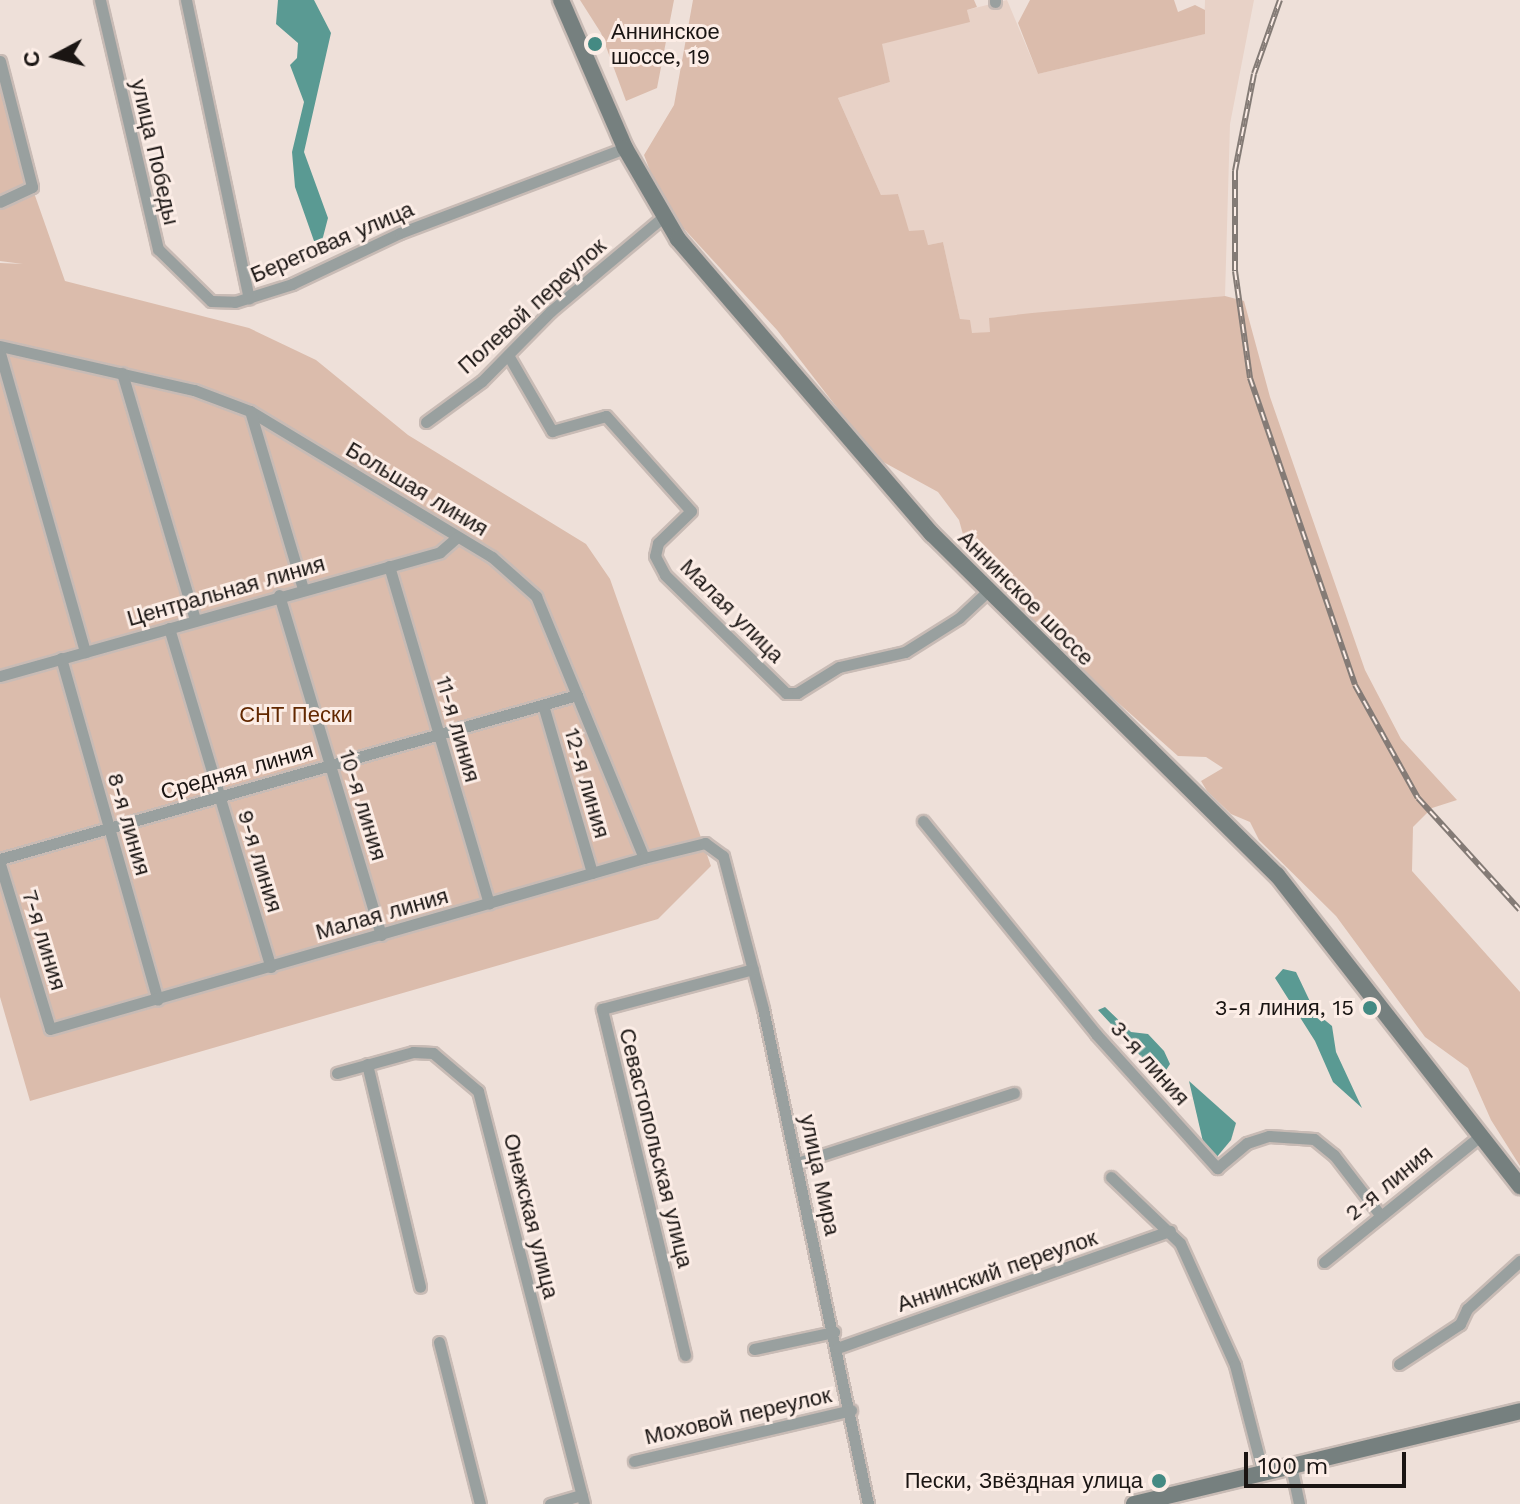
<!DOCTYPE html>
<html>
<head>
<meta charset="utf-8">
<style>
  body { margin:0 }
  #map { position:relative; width:1520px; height:1504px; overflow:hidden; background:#eee0d9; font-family:"Work Sans",sans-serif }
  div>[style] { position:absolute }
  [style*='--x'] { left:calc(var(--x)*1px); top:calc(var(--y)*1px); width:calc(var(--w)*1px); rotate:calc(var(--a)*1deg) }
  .built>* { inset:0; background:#e8d2c7 }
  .green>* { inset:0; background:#dbbcac }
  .water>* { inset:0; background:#5a9a93 }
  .roads { filter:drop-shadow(2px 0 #c8bbb5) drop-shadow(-2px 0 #c8bbb5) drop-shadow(0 2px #c8bbb5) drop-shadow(0 -2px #c8bbb5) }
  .minor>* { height:11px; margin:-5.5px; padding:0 5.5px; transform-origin:5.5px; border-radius:5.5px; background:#99a09f }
  .secondary>* { height:16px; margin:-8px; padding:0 8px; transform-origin:8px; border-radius:8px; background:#76807f }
  .rail>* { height:6px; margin-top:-3px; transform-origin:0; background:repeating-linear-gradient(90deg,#fcede6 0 9px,#847b76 0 18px); box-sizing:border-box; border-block:2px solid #847b76 }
  .dots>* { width:22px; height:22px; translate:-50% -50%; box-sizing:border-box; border:4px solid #fcede6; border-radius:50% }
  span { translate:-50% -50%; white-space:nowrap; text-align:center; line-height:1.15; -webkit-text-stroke:6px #fcede6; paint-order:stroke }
  .poi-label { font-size:22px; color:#1a1513 }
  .left { translate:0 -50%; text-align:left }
  .right { translate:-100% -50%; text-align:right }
  .street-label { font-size:22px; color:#1a1513 }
  .park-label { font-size:22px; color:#622801 }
  .north { position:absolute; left:16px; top:16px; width:80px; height:80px; -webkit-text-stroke:6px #fcede6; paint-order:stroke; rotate:263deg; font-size:22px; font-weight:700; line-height:32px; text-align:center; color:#1a1513 }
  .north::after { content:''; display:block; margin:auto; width:28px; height:36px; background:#1a1513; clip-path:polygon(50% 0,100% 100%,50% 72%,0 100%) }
  .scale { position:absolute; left:1244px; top:1452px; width:162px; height:36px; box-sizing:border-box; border:4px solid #1a1513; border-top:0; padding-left:10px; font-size:24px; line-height:28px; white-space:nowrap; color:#1a1513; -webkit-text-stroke:6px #fcede6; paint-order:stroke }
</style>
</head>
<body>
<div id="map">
  <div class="built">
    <div style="clip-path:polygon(1007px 0,1038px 74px,1204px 34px,1205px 0,1254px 0,1230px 124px,1225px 296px,990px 318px,991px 332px,972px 334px,960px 320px,943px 242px,928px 245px,908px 231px,898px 194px,881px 195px,838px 98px,890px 82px,881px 44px,969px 21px,967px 10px)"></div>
  </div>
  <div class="green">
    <div style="clip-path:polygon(580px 0,674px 0,657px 88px,626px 101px,601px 33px)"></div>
    <div style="clip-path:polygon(693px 0,974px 0,977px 7px,967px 10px,970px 22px,882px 44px,890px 82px,838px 98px,881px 195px,898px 194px,909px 231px,924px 230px,928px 245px,943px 242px,960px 319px,970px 320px,972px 333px,990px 332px,989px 318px,1032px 313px,1225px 296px,1244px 301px,1270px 397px,1365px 670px,1401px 739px,1457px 800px,1432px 808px,1413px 827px,1412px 871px,1520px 992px,1520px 1166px,1491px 1120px,1468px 1068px,1425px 1037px,1336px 916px,1259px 840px,1250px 822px,1231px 814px,1207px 791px,1201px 781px,1223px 768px,1206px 757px,1178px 756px,1080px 669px,969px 556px,959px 520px,938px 492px,876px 458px,777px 330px,664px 207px,644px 155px,674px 105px)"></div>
    <div style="clip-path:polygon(1030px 0,1174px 0,1178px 12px,1195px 5px,1205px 10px,1205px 34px,1038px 74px,1018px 23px)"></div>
    <div style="clip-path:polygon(0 61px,32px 187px,65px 281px,249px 328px,316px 360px,408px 435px,586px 544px,610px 579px,711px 866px,658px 919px,30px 1101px,0 997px,0 263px,23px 264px,0 261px)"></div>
  </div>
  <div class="water">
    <div style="clip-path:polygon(278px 0,314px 0,331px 33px,304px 152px,328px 218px,322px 241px,314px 241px,295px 187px,292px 152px,304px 102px,290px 65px,297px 58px,298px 43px,276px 24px)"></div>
    <div style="clip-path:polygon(1283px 969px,1296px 972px,1315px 1012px,1332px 1026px,1336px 1052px,1362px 1108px,1333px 1082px,1315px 1041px,1275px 978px)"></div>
    <div style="clip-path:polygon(1105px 1007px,1131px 1032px,1148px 1034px,1164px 1051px,1170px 1064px,1161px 1078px,1098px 1010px)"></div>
    <div style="clip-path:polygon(1189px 1081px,1236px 1123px,1231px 1140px,1216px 1158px,1204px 1146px)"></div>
  </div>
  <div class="roads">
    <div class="minor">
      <div style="--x:100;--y:0;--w:256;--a:76.9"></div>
      <div style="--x:158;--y:249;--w:74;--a:44.5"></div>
      <div style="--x:211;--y:301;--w:24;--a:2"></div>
      <div style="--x:235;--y:302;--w:60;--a:-17.5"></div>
      <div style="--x:292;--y:284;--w:119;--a:-25.3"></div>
      <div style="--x:400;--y:233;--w:241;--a:-20.7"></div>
      <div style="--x:186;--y:0;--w:305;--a:78.1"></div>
      <div style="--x:995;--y:0;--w:2;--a:90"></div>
      <div style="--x:0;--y:61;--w:130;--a:75.7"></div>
      <div style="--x:32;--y:187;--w:35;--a:155"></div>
      <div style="--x:0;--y:346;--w:199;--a:12.8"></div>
      <div style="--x:194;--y:390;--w:60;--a:20.6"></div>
      <div style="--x:250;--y:411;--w:283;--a:31.1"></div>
      <div style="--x:492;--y:557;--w:59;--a:41.6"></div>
      <div style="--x:536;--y:596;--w:283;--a:67.6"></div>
      <div style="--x:0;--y:353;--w:311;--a:74.1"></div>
      <div style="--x:508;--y:355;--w:88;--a:59.9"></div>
      <div style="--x:552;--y:431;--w:56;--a:-15.5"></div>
      <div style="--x:606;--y:416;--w:127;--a:48.2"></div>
      <div style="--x:691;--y:511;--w:46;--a:135.9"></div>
      <div style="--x:658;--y:543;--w:13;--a:103"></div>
      <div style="--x:655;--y:556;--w:21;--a:62"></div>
      <div style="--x:665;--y:575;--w:169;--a:44.3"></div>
      <div style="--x:786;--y:693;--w:11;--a:0"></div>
      <div style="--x:797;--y:693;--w:49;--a:-31.8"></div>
      <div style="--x:839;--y:667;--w:68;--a:-12.8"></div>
      <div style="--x:905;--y:652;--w:64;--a:-32.2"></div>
      <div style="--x:959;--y:618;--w:40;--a:-43"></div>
      <div style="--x:122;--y:373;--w:258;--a:73.5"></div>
      <div style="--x:250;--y:411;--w:186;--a:73.4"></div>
      <div style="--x:426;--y:422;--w:69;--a:-36.2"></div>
      <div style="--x:482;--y:381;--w:98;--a:-45.4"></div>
      <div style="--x:551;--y:311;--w:146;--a:-40"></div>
      <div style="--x:389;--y:566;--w:352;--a:73.5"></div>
      <div style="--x:279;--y:595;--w:355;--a:73.3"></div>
      <div style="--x:169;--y:628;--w:354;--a:73.3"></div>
      <div style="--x:61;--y:658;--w:355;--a:74.2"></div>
      <div style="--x:0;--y:676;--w:457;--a:-15.7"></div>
      <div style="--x:440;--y:552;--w:23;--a:-41"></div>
      <div style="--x:543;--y:705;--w:175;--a:73.7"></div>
      <div style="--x:923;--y:821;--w:274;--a:50.9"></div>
      <div style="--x:1096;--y:1034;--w:181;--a:47.9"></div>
      <div style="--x:1217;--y:1168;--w:39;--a:-40"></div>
      <div style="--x:1247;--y:1143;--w:23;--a:-18"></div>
      <div style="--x:1269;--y:1136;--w:45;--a:3.8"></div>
      <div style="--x:1314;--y:1139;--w:26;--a:39"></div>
      <div style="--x:1334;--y:1155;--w:77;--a:52.4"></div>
      <div style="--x:0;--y:859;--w:600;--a:-15.87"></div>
      <div style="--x:0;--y:864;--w:172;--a:73.1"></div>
      <div style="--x:50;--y:1029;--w:618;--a:-16.06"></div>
      <div style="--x:644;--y:858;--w:63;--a:-13.8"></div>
      <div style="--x:705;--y:843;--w:22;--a:36"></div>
      <div style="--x:723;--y:856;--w:158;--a:75.3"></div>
      <div style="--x:763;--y:1009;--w:506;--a:78.02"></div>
      <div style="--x:367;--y:1064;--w:229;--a:76.6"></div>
      <div style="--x:337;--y:1073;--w:79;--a:-15.4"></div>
      <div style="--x:413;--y:1052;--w:20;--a:3"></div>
      <div style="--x:433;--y:1053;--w:59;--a:40.2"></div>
      <div style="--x:478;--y:1091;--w:426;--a:75.6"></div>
      <div style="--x:797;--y:1163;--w:228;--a:-17.9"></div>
      <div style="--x:1111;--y:1177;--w:95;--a:43.7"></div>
      <div style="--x:1180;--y:1243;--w:134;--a:65.7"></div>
      <div style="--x:1235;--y:1365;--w:112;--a:75.5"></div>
      <div style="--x:1324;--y:1262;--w:201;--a:-38.9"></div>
      <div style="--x:439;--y:1342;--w:167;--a:75.8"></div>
      <div style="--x:837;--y:1348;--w:353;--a:-19.4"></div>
      <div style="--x:754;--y:1349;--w:82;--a:-12"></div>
      <div style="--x:685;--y:1355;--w:356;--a:-103.5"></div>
      <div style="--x:602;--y:1009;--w:156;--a:-14.8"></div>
      <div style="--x:1399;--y:1364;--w:73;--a:-33.3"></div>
      <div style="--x:1460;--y:1324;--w:17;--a:-65"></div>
      <div style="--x:1467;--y:1309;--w:72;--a:-42.2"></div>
      <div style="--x:634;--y:1461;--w:223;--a:-13.2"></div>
      <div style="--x:1291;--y:1466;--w:39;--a:78"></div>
      <div style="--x:550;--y:1504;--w:33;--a:-16"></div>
    </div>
    <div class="secondary">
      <div style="--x:561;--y:0;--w:161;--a:66.6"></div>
      <div style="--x:625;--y:148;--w:105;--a:59.8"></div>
      <div style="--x:678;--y:239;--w:389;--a:49.3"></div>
      <div style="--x:932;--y:534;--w:485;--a:44.7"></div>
      <div style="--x:1277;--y:875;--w:395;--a:52"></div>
      <div style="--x:1134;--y:1504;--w:397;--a:-13.5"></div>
    </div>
  </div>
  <div class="rail">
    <div style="--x:1280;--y:0;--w:78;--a:109.4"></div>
    <div style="--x:1254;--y:74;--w:99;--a:101.1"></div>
    <div style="--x:1235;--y:171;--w:100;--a:90"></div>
    <div style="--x:1235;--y:271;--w:108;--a:82"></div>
    <div style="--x:1250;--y:378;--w:324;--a:71.1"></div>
    <div style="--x:1355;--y:685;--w:129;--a:60.9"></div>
    <div style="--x:1418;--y:798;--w:151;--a:47.7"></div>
  </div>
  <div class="dots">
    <div style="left:595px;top:44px;background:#448a83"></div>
    <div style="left:1370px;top:1008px;background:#448a83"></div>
    <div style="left:1159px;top:1481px;background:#448a83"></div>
  </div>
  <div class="poi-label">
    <span class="left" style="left:611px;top:44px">Аннинское<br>шоссе, 19</span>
    <span class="right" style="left:1354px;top:1008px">3-я линия, 15</span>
    <span class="right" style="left:1143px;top:1481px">Пески, Звёздная улица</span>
  </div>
  <div class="street-label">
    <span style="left:155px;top:152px;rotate:77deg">улица Победы</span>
    <span style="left:332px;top:242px;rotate:-23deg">Береговая улица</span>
    <span style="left:532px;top:306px;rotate:-42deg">Полевой переулок</span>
    <span style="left:417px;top:489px;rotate:31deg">Большая линия</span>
    <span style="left:226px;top:591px;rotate:-16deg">Центральная линия</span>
    <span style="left:1026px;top:598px;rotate:45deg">Аннинское шоссе</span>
    <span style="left:732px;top:611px;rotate:45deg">Малая улица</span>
    <span style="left:458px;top:729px;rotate:74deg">11-я линия</span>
    <span style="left:237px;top:771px;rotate:-16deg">Средняя линия</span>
    <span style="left:587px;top:783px;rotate:74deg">12-я линия</span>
    <span style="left:363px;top:805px;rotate:73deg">10-я линия</span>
    <span style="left:129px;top:824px;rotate:74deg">8-я линия</span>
    <span style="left:260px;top:861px;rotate:73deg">9-я линия</span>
    <span style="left:382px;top:914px;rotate:-16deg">Малая линия</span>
    <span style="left:44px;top:940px;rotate:73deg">7-я линия</span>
    <span style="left:1150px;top:1063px;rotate:48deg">3-я линия</span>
    <span style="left:656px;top:1148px;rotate:76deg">Севастопольская улица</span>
    <span style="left:820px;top:1175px;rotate:78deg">улица Мира</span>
    <span style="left:1389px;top:1183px;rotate:-39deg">2-я линия</span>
    <span style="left:531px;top:1216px;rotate:76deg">Онежская улица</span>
    <span style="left:997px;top:1271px;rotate:-19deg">Аннинский переулок</span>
    <span style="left:738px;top:1416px;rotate:-13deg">Моховой переулок</span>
  </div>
  <div class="park-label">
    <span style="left:296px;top:715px">СНТ Пески</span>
  </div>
  <div class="north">С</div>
  <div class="scale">100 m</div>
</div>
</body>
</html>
